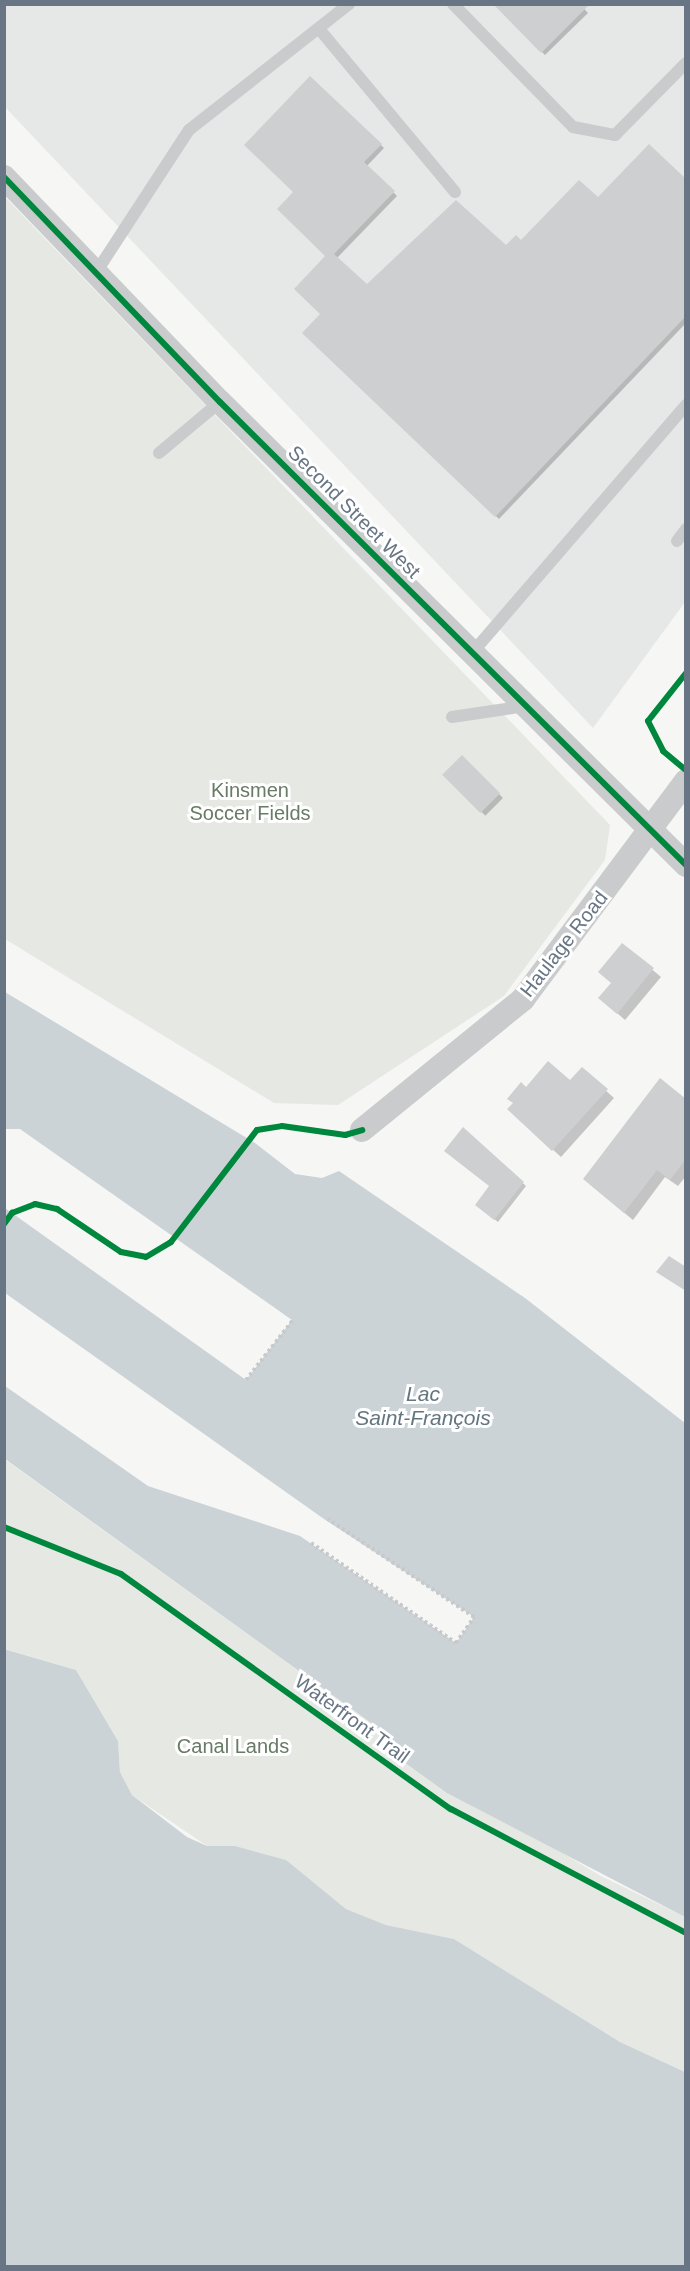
<!DOCTYPE html>
<html>
<head>
<meta charset="utf-8">
<style>
  body { margin:0 }
  #map { position:relative; width:690px; height:2271px; overflow:hidden; background:#f6f6f5; font-family:Arial,sans-serif }
  div>[style] { position:absolute }
  [style*='--x'] { left:calc(var(--x)*1px); top:calc(var(--y)*1px); width:calc(var(--w)*1px); rotate:calc(var(--a)*1deg) }
  .built>* { inset:0; background:#e6e7e7 }
  .green>* { inset:0; background:#e5e8e3 }
  .water>* { inset:0; background:#ccd3d6 }
  .shadow>* { inset:0; background:#0003; transform-origin:0 0 }
  .building>* { inset:0; background:#cecfd0; transform-origin:0 0 }
  .path>* { height:4px; margin-top:-2px; transform-origin:0; background:repeating-linear-gradient(90deg,#c8c9ca 0 3px,transparent 0 6px) }
  .service>* { height:12px; margin:-6px; padding:0 6px; transform-origin:6px; border-radius:6px; background:#cacbcc }
  .minor>* { height:24px; margin:-12px; padding:0 12px; transform-origin:12px; border-radius:12px; background:#cacbcc }
  .cycleway>* { height:6px; margin:-3px; padding:0 3px; transform-origin:3px; border-radius:3px; background:#00873e }
  span { translate:-50% -50%; white-space:nowrap; text-align:center; line-height:1.15; -webkit-text-stroke:6px #fff; paint-order:stroke }
  .street-label { font-size:20px; color:#677584 }
  .park-label { font-size:20px; color:#687b65 }
  .water-label { font-size:21px; color:#637680; font-style:italic }
  .frame { position:absolute; inset:0; border:6px solid #677584; pointer-events:none }
</style>
</head>
<body>
<div id="map">
  <div class="built">
    <div style="clip-path:polygon(5px 5px,685px 5px,685px 602px,593px 728px,5px 107px)"></div>
  </div>
  <div class="green">
    <div style="clip-path:polygon(5px 197px,610px 825px,605px 860px,504px 996px,338px 1105px,274px 1103px,5px 939px)"></div>
    <div style="clip-path:polygon(4px 1459px,385px 1733px,379px 1744px,601px 1876px,685px 1917px,685px 2072px,620px 2042px,454px 1939px,386px 1925px,346px 1909px,285px 1860px,235px 1846px,207px 1846px,132px 1795px,120px 1772px,118px 1741px,76px 1670px,5px 1649px)"></div>
  </div>
  <div class="water">
    <div style="clip-path:polygon(5px 992px,255px 1143px,295px 1174px,322px 1178px,339px 1171px,525px 1298px,685px 1423px,685px 1917px,447px 1793px,379px 1744px,385px 1733px,5px 1459px,5px 1386px,148px 1486px,300px 1536px,456px 1643px,474px 1617px,324px 1519px,5px 1293px,5px 1208px,246px 1380px,292px 1320px,20px 1129px,5px 1129px)"></div>
    <div style="clip-path:polygon(4px 1649px,76px 1670px,118px 1741px,120px 1772px,132px 1795px,187px 1837px,207px 1846px,235px 1846px,286px 1860px,346px 1909px,386px 1925px,454px 1939px,620px 2042px,685px 2072px,685px 2266px,5px 2266px)"></div>
  </div>
  <div class="shadow">
    <div style="clip-path:polygon(495px 4px,580px 4px,588px 13px,545px 55px)"></div>
    <div style="clip-path:polygon(310px 78px,384px 148px,367px 166px,397px 196px,337px 258px,367px 286px,521px 242px,598px 199px,686px 181px,686px 323px,499px 519px,304px 333px,322px 314px,327px 256px,295px 192px)"></div>
    <div style="left:462px;top:757px;width:58px;height:25px;rotate:45deg"></div>
    <div style="clip-path:polygon(623px 945px,661px 977px,625px 1020px,608px 1005px)"></div>
    <div style="clip-path:polygon(582px 1069px,614px 1098px,561px 1157px,517px 1117px,527px 1089px,571px 1082px)"></div>
    <div style="clip-path:polygon(686px 1100px,686px 1176px,678px 1186px,665px 1177px,633px 1220px,592px 1186px)"></div>
    <div style="clip-path:polygon(463px 1129px,526px 1186px,498px 1222px,480px 1208px,491px 1187px)"></div>
  </div>
  <div class="building">
    <div style="clip-path:polygon(493px 4px,590px 4px,541px 53px)"></div>
    <div style="clip-path:polygon(310px 76px,382px 144px,364px 162px,395px 191px,334px 254px,367px 284px,456px 200px,506px 245px,516px 235px,521px 240px,579px 180px,598px 197px,649px 144px,686px 179px,686px 316px,495px 517px,302px 333px,320px 314px,294px 289px,325px 256px,277px 209px,293px 192px,244px 145px)"></div>
    <div style="left:462px;top:755px;width:54px;height:28px;rotate:45deg"></div>
    <div style="clip-path:polygon(622px 943px,654px 968px,617px 1014px,598px 998px,611px 983px,598px 972px)"></div>
    <div style="clip-path:polygon(548px 1061px,570px 1080px,582px 1067px,608px 1089px,552px 1151px,507px 1109px,513px 1103px,507px 1099px,521px 1082px,526px 1087px)"></div>
    <div style="clip-path:polygon(660px 1078px,686px 1099px,686px 1159px,670px 1180px,657px 1170px,624px 1213px,583px 1179px)"></div>
    <div style="clip-path:polygon(463px 1127px,524px 1182px,494px 1220px,475px 1205px,489px 1186px,444px 1151px)"></div>
    <div style="clip-path:polygon(669px 1256px,686px 1267px,686px 1291px,656px 1272px)"></div>
  </div>
  <div class="path">
    <div style="--x:246;--y:1380;--w:76;--a:-51.9"></div>
    <div style="--x:311;--y:1543;--w:176;--a:34.6"></div>
    <div style="--x:456;--y:1643;--w:32;--a:-55"></div>
    <div style="--x:474;--y:1617;--w:176;--a:-146.1"></div>
  </div>
  <div class="service">
    <div style="--x:453;--y:4;--w:172;--a:45.7"></div>
    <div style="--x:573;--y:127;--w:43;--a:10.8"></div>
    <div style="--x:615;--y:135;--w:101;--a:-45.4"></div>
    <div style="--x:320;--y:30;--w:211;--a:50.2"></div>
    <div style="--x:95;--y:274;--w:172;--a:-56.9"></div>
    <div style="--x:189;--y:130;--w:204;--a:-38.2"></div>
    <div style="--x:159;--y:453;--w:80;--a:-39.9"></div>
    <div style="--x:677;--y:541;--w:15;--a:-53"></div>
    <div style="--x:472;--y:653;--w:328;--a:-49.2"></div>
    <div style="--x:452;--y:717;--w:75;--a:-8.5"></div>
  </div>
  <div class="minor">
    <div style="--x:4;--y:177;--w:312;--a:46.2"></div>
    <div style="--x:220;--y:402;--w:657;--a:44.81"></div>
    <div style="--x:362;--y:1130;--w:208;--a:-39.1"></div>
    <div style="--x:523;--y:999;--w:272;--a:-53.2"></div>
  </div>
  <div class="cycleway">
    <div style="--x:4;--y:177;--w:312;--a:46.2"></div>
    <div style="--x:220;--y:402;--w:657;--a:44.81"></div>
    <div style="--x:686;--y:673;--w:61;--a:128.4"></div>
    <div style="--x:648;--y:721;--w:34;--a:63"></div>
    <div style="--x:663;--y:751;--w:30;--a:40"></div>
    <div style="--x:4;--y:1224;--w:14;--a:-54"></div>
    <div style="--x:12;--y:1213;--w:25;--a:-21"></div>
    <div style="--x:35;--y:1204;--w:23;--a:13"></div>
    <div style="--x:57;--y:1209;--w:77;--a:33.9"></div>
    <div style="--x:121;--y:1252;--w:25;--a:11"></div>
    <div style="--x:146;--y:1257;--w:29;--a:-31"></div>
    <div style="--x:171;--y:1242;--w:141;--a:-52.5"></div>
    <div style="--x:257;--y:1130;--w:25;--a:-9"></div>
    <div style="--x:282;--y:1126;--w:64;--a:8.1"></div>
    <div style="--x:345;--y:1135;--w:18;--a:-16"></div>
    <div style="--x:4;--y:1527;--w:126;--a:21.9"></div>
    <div style="--x:121;--y:1574;--w:405;--a:35.5"></div>
    <div style="--x:451;--y:1809;--w:266;--a:27.8"></div>
  </div>
  <div class="street-label">
    <span style="left:354px;top:512px;rotate:45deg">Second Street West</span>
    <span style="left:564px;top:944px;rotate:-52deg">Haulage Road</span>
    <span style="left:352px;top:1719px;rotate:36deg">Waterfront Trail</span>
  </div>
  <div class="park-label">
    <span style="left:250px;top:802px">Kinsmen<br>Soccer Fields</span>
    <span style="left:233px;top:1746px">Canal Lands</span>
  </div>
  <div class="water-label">
    <span style="left:423px;top:1406px">Lac<br>Saint-François</span>
  </div>
  <div class="frame"></div>
</div>
</body>
</html>
